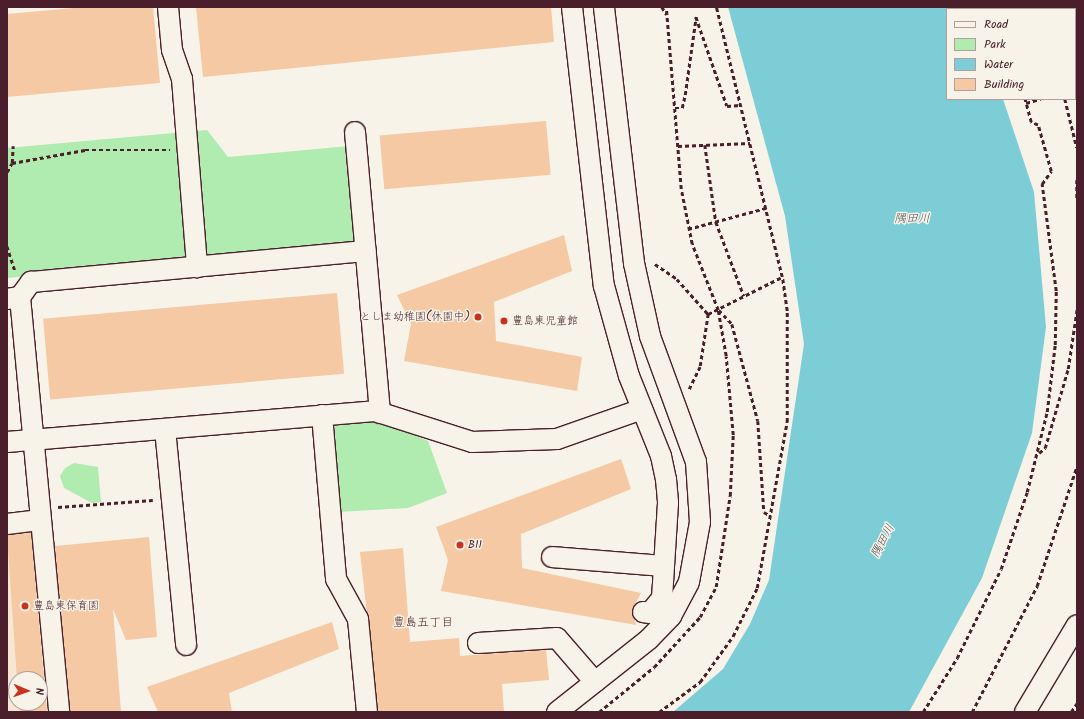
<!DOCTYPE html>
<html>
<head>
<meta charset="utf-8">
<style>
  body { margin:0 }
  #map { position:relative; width:1084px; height:719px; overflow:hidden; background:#f7f3e8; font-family:Kalam,"Klee One",sans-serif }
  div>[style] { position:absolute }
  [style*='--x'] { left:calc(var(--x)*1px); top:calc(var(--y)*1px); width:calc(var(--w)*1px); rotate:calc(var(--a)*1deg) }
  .built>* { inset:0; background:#f6e6d3 }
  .green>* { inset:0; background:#b0ebb0 }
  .water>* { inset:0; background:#7dcdd6 }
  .building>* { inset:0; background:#f4c9a3; transform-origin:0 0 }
  .path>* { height:2.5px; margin-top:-1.25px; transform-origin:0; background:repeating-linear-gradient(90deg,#4a1f2b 0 4px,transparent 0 7px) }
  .roads { filter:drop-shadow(1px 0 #4a1f2b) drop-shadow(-1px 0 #4a1f2b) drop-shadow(0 1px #4a1f2b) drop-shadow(0 -1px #4a1f2b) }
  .minor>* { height:20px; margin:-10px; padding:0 10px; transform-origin:10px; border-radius:10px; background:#f7f3e8 }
  .dots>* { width:11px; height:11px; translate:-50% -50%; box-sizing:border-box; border:2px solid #f7f3e8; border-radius:50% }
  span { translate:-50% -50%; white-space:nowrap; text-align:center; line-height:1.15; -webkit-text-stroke:3px #f7f3e8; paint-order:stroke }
  .poi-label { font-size:11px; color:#4a1f2b }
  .right { translate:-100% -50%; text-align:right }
  .left { translate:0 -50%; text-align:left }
  .water-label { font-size:12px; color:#59535e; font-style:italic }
  .neighbourhood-label { font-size:12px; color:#4a1f2b }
  .frame { position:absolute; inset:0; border:8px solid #4a1f2b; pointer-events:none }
  .legend { position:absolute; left:946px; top:8px; width:130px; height:92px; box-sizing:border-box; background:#f7f3e8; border:1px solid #b29e9c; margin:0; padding:5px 7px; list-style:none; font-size:12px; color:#4a1f2b }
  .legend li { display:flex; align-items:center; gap:8px; height:20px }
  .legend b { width:20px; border:1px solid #b29e9c }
  .north { position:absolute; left:8px; top:671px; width:40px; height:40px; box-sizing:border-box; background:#f7f3e8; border:1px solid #b29e9c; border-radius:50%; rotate:92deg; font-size:11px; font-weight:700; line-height:16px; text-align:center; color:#4a1f2b }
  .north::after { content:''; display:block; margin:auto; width:14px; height:18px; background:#c8321e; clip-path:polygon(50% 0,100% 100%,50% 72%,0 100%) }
</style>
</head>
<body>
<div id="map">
  <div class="built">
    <div style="clip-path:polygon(evenodd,36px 530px,53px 712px,7px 712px,7px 532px,36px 530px,16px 679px,40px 679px,40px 703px,16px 703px,16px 679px)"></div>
  </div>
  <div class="green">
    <div style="clip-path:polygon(207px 130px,228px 157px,349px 146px,357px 247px,7px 278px,7px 148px)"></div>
    <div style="clip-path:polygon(377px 420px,428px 441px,447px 493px,408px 508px,337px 512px,329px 425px)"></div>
    <div style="clip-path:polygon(74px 463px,98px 467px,101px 502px,92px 503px,64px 488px,60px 476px,65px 468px)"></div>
  </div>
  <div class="water">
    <div style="clip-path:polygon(728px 7px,973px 7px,947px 9px,947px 99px,1003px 99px,1034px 192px,1046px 327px,1032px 433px,982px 578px,909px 712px,673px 712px,723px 669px,750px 624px,769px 580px,804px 344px,785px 216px)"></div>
  </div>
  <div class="building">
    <div style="clip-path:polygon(85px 7px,153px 7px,160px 83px,7px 97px,7px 14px)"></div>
    <div style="clip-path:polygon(196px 7px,551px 7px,554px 42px,203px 77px)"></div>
    <div style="left:546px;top:121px;width:54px;height:167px;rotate:85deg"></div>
    <div style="clip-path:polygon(564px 235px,572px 271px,494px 302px,496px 341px,582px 357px,577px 391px,404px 361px,411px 324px,397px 295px)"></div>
    <div style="left:337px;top:293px;width:81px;height:295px;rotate:85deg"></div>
    <div style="clip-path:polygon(621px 459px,631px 489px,521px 534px,522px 568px,641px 593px,632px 610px,636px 625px,441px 591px,448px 560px,436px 527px)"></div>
    <div style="clip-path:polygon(31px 533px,47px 712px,20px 712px,19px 703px,40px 703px,40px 679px,17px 679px,7px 535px)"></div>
    <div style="clip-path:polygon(149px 537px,157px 637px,126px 640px,113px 609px,121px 712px,70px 712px,55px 546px)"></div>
    <div style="clip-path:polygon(403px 548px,410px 642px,459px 638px,460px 656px,546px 650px,549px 680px,502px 684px,504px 712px,378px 712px,360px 552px)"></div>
    <div style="clip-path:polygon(332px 622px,339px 649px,229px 693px,232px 712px,158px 712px,147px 687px)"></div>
  </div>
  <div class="path">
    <div style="--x:662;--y:7;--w:9;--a:58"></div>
    <div style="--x:1000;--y:7;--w:2;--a:63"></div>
    <div style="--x:1034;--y:7;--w:2;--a:63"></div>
    <div style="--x:1065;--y:99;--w:50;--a:76.2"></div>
    <div style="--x:1026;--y:103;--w:15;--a:-16"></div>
    <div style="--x:675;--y:108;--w:7;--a:0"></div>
    <div style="--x:682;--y:108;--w:13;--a:-77"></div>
    <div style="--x:685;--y:95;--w:79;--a:-82"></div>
    <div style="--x:696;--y:17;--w:94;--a:70.8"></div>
    <div style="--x:727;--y:106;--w:13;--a:-4"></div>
    <div style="--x:705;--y:145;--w:78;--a:81.9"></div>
    <div style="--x:716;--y:222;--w:79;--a:69.3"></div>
    <div style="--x:678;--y:146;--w:72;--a:-2.4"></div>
    <div style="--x:12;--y:163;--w:74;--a:-10.1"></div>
    <div style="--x:85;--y:150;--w:85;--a:0"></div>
    <div style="--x:7;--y:172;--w:10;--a:-61"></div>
    <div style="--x:12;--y:163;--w:17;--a:-87"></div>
    <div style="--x:1077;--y:180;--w:18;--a:90"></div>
    <div style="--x:688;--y:229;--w:81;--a:-15.1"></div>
    <div style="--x:7;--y:246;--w:25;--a:72"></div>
    <div style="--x:655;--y:264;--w:27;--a:34"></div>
    <div style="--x:677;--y:279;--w:47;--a:48.5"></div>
    <div style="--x:719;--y:310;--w:19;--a:47"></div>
    <div style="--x:732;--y:324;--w:100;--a:75"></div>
    <div style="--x:758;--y:421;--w:91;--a:86.2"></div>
    <div style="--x:764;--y:512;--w:8;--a:30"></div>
    <div style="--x:689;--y:389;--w:25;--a:-64"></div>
    <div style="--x:700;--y:366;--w:53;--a:-81.3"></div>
    <div style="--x:708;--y:314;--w:83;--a:-26.6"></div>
    <div style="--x:1039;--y:453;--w:8;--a:-40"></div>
    <div style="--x:1045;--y:448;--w:82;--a:-73.8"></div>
    <div style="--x:1068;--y:369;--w:61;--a:-81.5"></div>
    <div style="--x:58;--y:507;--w:95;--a:-4.2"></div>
    <div style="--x:599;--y:712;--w:71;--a:-39.3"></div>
    <div style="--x:654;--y:667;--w:68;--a:-47.4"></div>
    <div style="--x:700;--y:617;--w:34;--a:-62"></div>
    <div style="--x:716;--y:587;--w:92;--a:-81.3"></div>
    <div style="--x:730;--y:496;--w:61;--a:-87.2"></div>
    <div style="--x:733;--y:435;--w:79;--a:-95.1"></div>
    <div style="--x:726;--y:356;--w:47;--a:-99.9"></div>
    <div style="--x:718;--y:310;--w:71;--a:-111.5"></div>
    <div style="--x:692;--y:244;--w:56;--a:-101.3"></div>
    <div style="--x:681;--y:189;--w:183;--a:-94.7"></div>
    <div style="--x:659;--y:712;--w:51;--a:-36.2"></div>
    <div style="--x:700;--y:682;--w:57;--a:-54.3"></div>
    <div style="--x:733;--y:636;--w:54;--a:-63.4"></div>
    <div style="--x:757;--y:588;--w:169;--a:-79.8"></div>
    <div style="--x:787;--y:422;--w:111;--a:-90"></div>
    <div style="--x:787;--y:311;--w:34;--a:-98"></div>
    <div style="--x:782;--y:277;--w:278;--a:-103.7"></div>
    <div style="--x:923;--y:712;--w:64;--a:-57.8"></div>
    <div style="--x:957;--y:658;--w:99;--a:-63.7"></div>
    <div style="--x:1001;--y:569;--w:81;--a:-71.3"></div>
    <div style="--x:1027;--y:492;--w:82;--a:-76"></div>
    <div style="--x:1047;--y:412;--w:67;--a:-83.2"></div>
    <div style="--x:1055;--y:345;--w:54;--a:-88.9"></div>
    <div style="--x:1056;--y:291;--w:108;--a:-97.5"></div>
    <div style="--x:1042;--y:184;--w:16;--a:-55"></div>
    <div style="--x:1051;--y:171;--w:48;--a:-105.8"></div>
    <div style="--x:1038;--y:125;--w:8;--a:-157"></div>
    <div style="--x:1031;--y:122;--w:24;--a:-105"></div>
    <div style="--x:972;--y:712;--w:142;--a:-62.7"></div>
    <div style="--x:1037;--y:586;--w:126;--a:-71.6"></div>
    <div style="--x:1071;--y:712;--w:11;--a:-56"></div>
  </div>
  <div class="roads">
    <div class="minor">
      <div style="--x:168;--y:7;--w:43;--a:84.7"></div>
      <div style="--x:172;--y:50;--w:31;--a:71"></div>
      <div style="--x:182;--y:79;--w:189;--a:85.4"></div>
      <div style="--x:572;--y:7;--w:281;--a:83.5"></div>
      <div style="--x:604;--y:286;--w:93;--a:74.5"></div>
      <div style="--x:629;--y:376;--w:86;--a:68.2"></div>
      <div style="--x:661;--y:456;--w:24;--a:78"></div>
      <div style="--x:666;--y:479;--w:24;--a:85"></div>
      <div style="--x:668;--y:503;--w:95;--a:93.6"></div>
      <div style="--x:662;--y:598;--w:19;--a:129"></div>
      <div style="--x:650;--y:613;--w:7;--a:-172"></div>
      <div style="--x:355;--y:132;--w:282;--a:84.9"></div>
      <div style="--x:20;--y:297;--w:417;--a:84.6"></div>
      <div style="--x:7;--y:299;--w:13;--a:-9"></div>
      <div style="--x:20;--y:297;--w:19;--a:-54"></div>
      <div style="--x:31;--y:282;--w:336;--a:-5.3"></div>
      <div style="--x:322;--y:415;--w:165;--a:85.1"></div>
      <div style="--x:336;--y:579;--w:46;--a:61.2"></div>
      <div style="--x:358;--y:619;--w:93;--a:84.5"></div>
      <div style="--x:165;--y:429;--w:217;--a:84.4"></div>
      <div style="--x:7;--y:442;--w:369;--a:-4.8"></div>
      <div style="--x:375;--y:411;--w:102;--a:17.7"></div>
      <div style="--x:472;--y:442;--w:85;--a:-2"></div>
      <div style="--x:557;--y:439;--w:90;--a:-19.4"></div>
      <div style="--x:7;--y:524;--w:34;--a:-7"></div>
      <div style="--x:552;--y:557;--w:111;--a:4.6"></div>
      <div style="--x:478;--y:643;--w:79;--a:-3.6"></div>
      <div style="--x:557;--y:638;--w:58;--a:49.2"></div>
      <div style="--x:557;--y:712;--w:117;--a:-38.4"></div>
      <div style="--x:649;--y:639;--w:32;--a:-46"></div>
      <div style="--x:671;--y:616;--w:38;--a:-62"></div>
      <div style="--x:689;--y:582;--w:61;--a:-79.6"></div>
      <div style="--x:700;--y:522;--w:60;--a:-93.8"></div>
      <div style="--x:696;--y:462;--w:134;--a:-110.1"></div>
      <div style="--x:650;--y:336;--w:75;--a:-102.4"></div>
      <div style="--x:634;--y:263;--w:258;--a:-96.7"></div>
      <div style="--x:1025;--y:712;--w:101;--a:-59.1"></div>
    </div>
  </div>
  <div class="dots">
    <div style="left:478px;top:317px;background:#c8321e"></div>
    <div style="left:504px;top:321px;background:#c8321e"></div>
    <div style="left:460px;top:545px;background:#c8321e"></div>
    <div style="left:25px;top:606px;background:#c8321e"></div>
  </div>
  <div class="poi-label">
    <span class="right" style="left:470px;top:317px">としま幼稚園(休園中)</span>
    <span class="left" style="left:512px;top:321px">豊島東児童館</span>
    <span class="left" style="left:468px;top:545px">B11</span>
    <span class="left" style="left:33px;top:606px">豊島東保育園</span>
  </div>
  <div class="water-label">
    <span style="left:912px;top:219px">隅田川</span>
    <span style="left:883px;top:541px;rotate:-62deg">隅田川</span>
  </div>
  <div class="neighbourhood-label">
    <span style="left:423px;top:623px">豊島五丁目</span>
  </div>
  <div class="frame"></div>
  <ul class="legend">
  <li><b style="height:5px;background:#f7f3e8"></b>Road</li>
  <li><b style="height:11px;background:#b0ebb0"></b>Park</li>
  <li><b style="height:11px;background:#7dcdd6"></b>Water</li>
  <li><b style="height:11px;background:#f4c9a3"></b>Building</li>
  </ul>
  <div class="north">N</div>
</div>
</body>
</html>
